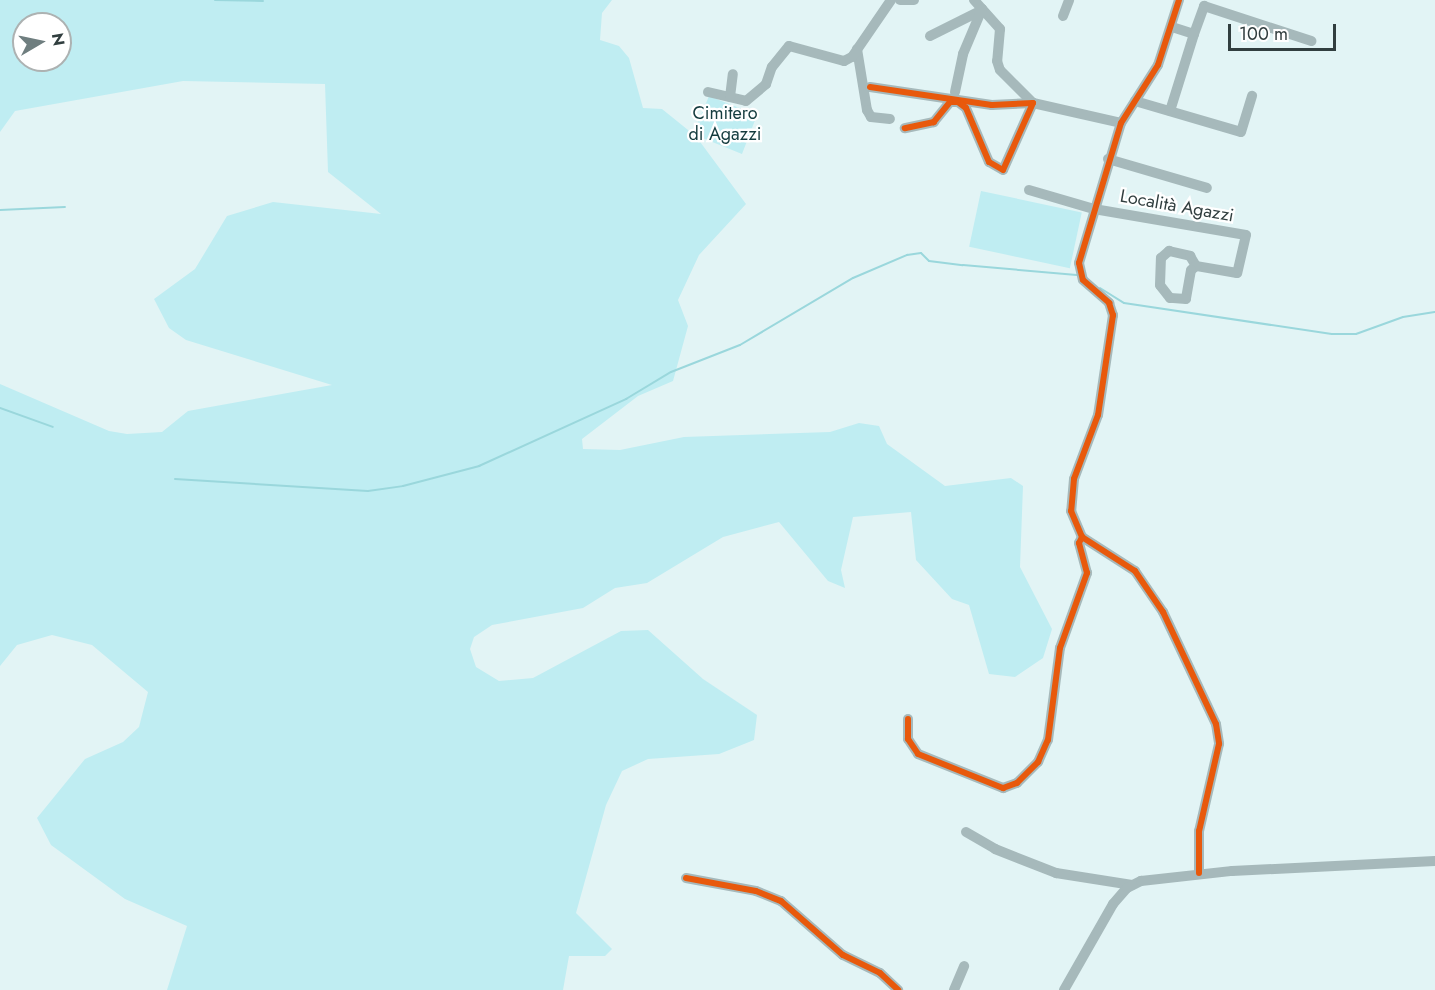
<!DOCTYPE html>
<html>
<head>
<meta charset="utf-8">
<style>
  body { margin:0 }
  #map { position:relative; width:1435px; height:990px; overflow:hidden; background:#e2f4f5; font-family:Jost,sans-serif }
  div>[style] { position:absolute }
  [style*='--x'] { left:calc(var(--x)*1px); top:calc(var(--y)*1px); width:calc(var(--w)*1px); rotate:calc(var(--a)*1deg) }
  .green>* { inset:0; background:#bfedf2; transform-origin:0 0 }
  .stream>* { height:2px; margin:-1px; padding:0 1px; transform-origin:1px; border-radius:1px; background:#9ad7dc }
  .minor>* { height:10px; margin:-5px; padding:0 5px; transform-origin:5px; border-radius:5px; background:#a6b9bb }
  .cycleway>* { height:6px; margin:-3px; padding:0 3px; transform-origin:3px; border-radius:3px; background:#e8590c }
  span { translate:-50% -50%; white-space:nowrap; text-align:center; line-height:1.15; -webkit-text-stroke:4.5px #fff; paint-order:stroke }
  .park-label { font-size:18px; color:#143b3e }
  .street-label { font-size:18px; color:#313e3f }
  .north { position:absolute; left:12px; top:12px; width:60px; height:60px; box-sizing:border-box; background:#fff; border:2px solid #adb2b2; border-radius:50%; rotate:81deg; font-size:16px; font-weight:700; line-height:24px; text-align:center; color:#313e3f }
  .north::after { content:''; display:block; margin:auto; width:21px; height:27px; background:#6f7e7f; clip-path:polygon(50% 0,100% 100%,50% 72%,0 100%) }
  .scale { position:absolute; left:1228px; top:24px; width:108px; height:27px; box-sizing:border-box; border:3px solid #313e3f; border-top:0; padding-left:8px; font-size:18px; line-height:21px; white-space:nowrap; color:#313e3f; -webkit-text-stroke:4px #fff; paint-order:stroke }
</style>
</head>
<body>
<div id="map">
  <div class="green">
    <div style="clip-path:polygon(evenodd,0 0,612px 0,602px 13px,600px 40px,619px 46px,629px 58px,643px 108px,662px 109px,693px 134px,709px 96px,757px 115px,742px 154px,695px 135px,746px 204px,699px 255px,678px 300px,688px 326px,673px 381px,638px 396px,582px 439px,583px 449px,620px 450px,684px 437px,830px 432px,859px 423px,879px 426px,887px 444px,945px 486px,1011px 478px,1023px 486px,1020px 567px,1052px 629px,1043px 658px,1015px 677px,989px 674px,969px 605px,952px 599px,916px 560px,911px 512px,853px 517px,841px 570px,845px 588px,828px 581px,779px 522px,723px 537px,647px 583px,615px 588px,583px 608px,492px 625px,474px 637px,470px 649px,476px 667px,499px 681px,533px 678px,621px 631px,648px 630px,703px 679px,757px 715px,754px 740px,719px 754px,648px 759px,622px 771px,606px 805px,576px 913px,612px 949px,605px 956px,569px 956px,563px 990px,167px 990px,187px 926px,125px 899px,51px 845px,37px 818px,85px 759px,123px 742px,139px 727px,148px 692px,92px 645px,52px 635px,17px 645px,0 666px,0 384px,109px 431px,127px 434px,162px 432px,188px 411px,332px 385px,186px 340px,169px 328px,154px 299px,195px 269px,227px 216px,273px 202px,381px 214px,328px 172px,325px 84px,183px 81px,15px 111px,0 132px,0 0,24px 24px,60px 24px,60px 60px,24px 60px,24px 24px)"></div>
    <div style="left:981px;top:191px;width:103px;height:57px;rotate:12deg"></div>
  </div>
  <div class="stream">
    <div style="--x:215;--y:0;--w:48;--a:1.2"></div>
    <div style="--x:0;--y:210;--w:65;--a:-2.6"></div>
    <div style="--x:1100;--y:288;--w:28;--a:32"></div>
    <div style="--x:1124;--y:303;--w:210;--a:8.5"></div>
    <div style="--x:1332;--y:334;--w:24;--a:0"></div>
    <div style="--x:1356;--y:334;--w:50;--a:-19.9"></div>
    <div style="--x:1403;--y:317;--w:32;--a:-9"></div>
    <div style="--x:0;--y:408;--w:56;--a:19.7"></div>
    <div style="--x:175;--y:479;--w:193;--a:3.6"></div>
    <div style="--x:368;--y:491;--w:35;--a:-8"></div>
    <div style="--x:403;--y:486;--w:79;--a:-14.7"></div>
    <div style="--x:479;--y:466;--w:162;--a:-24.5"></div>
    <div style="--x:626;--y:399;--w:52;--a:-31"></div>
    <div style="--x:671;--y:372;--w:74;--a:-21.4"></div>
    <div style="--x:740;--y:345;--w:131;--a:-30.7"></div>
    <div style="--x:853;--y:278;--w:59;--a:-23.1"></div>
    <div style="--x:907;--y:255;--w:14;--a:-8"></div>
    <div style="--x:921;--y:253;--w:11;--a:45"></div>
    <div style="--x:929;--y:261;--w:34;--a:7"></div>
    <div style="--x:963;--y:265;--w:114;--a:5"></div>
  </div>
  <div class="minor">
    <div style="--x:900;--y:0;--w:14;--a:0"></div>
    <div style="--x:974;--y:0;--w:39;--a:48"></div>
    <div style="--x:1000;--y:29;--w:32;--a:95"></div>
    <div style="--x:997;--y:61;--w:9;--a:72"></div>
    <div style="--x:1000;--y:70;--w:47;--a:45"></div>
    <div style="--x:1033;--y:103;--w:90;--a:12.8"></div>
    <div style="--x:1179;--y:0;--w:68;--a:107.9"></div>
    <div style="--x:1158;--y:65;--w:69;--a:122.5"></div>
    <div style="--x:1121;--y:123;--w:146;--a:106.7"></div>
    <div style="--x:1079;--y:263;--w:17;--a:77"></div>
    <div style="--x:1083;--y:280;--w:35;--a:41"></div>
    <div style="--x:1109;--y:303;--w:13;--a:72"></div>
    <div style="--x:1113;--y:315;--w:101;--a:98.5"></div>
    <div style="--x:1098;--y:415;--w:68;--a:110.6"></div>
    <div style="--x:1074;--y:479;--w:32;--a:95"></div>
    <div style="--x:1071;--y:511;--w:28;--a:67"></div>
    <div style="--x:1082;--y:537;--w:63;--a:32.7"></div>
    <div style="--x:1135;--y:571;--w:50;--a:55.7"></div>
    <div style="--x:1163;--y:612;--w:124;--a:64.7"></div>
    <div style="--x:1216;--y:724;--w:20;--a:81"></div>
    <div style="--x:1219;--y:744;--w:89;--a:102.9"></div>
    <div style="--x:1199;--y:831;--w:42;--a:90"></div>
    <div style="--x:1063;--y:16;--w:17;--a:-69"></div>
    <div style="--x:1172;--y:27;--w:23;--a:18"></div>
    <div style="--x:1194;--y:34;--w:30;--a:-70"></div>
    <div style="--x:1204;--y:6;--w:113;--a:18.1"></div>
    <div style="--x:930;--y:36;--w:56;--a:-26.6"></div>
    <div style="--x:857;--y:49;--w:62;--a:80.7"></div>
    <div style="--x:867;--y:110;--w:8;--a:60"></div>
    <div style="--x:871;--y:117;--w:19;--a:6"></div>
    <div style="--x:870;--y:87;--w:123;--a:8.4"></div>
    <div style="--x:992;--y:105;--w:41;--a:-2.8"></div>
    <div style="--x:1033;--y:103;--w:73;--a:114.1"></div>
    <div style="--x:1003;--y:170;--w:16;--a:-150"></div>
    <div style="--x:989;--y:162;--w:59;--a:-113.1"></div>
    <div style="--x:966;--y:108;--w:10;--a:-143"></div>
    <div style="--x:958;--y:102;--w:8;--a:180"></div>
    <div style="--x:950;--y:102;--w:26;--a:129"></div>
    <div style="--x:934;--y:122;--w:30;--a:168"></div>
    <div style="--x:708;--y:92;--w:39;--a:13"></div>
    <div style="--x:746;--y:101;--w:26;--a:-40"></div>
    <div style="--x:766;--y:84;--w:18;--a:-71"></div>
    <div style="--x:772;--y:67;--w:27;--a:-51"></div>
    <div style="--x:789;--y:46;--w:57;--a:15.3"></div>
    <div style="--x:844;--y:61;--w:9;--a:-27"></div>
    <div style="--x:852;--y:57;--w:69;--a:-55.6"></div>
    <div style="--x:955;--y:92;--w:39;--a:-78"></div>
    <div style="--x:963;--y:54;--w:49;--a:-67.1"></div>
    <div style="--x:730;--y:97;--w:23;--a:-83"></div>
    <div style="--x:1135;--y:101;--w:110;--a:16.3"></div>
    <div style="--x:1241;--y:132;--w:38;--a:-73"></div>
    <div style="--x:1170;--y:111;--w:81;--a:-72.7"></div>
    <div style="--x:1108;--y:159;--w:103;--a:16.3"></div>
    <div style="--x:1029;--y:190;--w:68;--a:16.3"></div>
    <div style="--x:1094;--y:209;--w:154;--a:9.7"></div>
    <div style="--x:1246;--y:235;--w:39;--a:103"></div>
    <div style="--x:1237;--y:273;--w:42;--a:-170.3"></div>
    <div style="--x:1169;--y:251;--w:22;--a:13"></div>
    <div style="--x:1190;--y:256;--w:12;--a:59"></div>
    <div style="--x:1196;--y:266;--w:6;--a:141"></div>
    <div style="--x:1191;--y:270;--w:29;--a:100"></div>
    <div style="--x:1186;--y:299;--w:16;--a:-176"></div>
    <div style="--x:1170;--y:298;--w:16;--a:-128"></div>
    <div style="--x:1160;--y:285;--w:27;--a:-88"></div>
    <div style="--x:1161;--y:258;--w:11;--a:-41"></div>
    <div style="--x:908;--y:719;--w:20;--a:90"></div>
    <div style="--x:908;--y:739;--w:18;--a:56"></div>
    <div style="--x:918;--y:754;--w:92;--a:21.8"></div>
    <div style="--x:1003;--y:788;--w:15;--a:-20"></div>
    <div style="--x:1017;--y:783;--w:30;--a:-45"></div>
    <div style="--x:1038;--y:762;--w:24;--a:-66"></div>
    <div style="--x:1048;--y:740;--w:93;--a:-82.6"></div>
    <div style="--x:1060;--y:648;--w:80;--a:-70.2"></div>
    <div style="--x:1087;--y:573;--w:31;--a:-105"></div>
    <div style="--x:1079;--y:543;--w:7;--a:-63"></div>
    <div style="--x:966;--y:832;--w:34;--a:30"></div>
    <div style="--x:995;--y:849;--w:66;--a:21.5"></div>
    <div style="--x:1056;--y:873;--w:77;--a:9"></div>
    <div style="--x:686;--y:878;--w:71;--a:10.5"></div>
    <div style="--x:756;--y:891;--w:27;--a:22"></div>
    <div style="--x:781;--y:901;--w:82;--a:41.1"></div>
    <div style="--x:843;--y:955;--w:41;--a:25.9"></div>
    <div style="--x:880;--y:973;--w:25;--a:43"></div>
    <div style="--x:954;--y:990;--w:26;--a:-67"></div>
    <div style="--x:1064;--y:990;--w:99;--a:-60.3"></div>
    <div style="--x:1113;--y:904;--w:21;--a:-49"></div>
    <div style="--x:1127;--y:888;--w:16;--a:-27"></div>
    <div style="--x:1141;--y:881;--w:92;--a:-6.3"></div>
    <div style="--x:1232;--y:871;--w:203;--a:-2.8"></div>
  </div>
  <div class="cycleway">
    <div style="--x:1179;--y:0;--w:68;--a:107.9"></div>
    <div style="--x:1158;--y:65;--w:69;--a:122.5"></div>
    <div style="--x:1121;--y:123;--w:146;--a:106.7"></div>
    <div style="--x:1079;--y:263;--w:17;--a:77"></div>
    <div style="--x:1083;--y:280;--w:35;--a:41"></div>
    <div style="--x:1109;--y:303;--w:13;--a:72"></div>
    <div style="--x:1113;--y:315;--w:101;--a:98.5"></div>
    <div style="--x:1098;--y:415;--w:68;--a:110.6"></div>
    <div style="--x:1074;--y:479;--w:32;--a:95"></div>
    <div style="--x:1071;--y:511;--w:28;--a:67"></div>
    <div style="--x:1082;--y:537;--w:63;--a:32.7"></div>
    <div style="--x:1135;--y:571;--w:50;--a:55.7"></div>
    <div style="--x:1163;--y:612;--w:124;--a:64.7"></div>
    <div style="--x:1216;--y:724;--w:20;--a:81"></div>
    <div style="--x:1219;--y:744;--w:89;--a:102.9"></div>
    <div style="--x:1199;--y:831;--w:42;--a:90"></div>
    <div style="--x:870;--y:87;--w:123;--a:8.4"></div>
    <div style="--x:992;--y:105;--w:41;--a:-2.8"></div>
    <div style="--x:1033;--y:103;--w:73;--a:114.1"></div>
    <div style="--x:1003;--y:170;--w:16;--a:-150"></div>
    <div style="--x:989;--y:162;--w:59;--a:-113.1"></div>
    <div style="--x:966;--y:108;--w:10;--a:-143"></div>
    <div style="--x:958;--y:102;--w:8;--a:180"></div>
    <div style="--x:950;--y:102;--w:26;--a:129"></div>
    <div style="--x:934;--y:122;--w:30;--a:168"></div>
    <div style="--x:908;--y:719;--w:20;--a:90"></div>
    <div style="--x:908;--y:739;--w:18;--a:56"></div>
    <div style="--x:918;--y:754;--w:92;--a:21.8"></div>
    <div style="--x:1003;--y:788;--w:15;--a:-20"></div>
    <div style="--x:1017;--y:783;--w:30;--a:-45"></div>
    <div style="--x:1038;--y:762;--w:24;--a:-66"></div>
    <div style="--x:1048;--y:740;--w:93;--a:-82.6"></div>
    <div style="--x:1060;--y:648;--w:80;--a:-70.2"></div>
    <div style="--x:1087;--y:573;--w:31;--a:-105"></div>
    <div style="--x:1079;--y:543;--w:7;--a:-63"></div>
    <div style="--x:686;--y:878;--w:71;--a:10.5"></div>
    <div style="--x:756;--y:891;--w:27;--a:22"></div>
    <div style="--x:781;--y:901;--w:82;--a:41.1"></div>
    <div style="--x:843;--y:955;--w:41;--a:25.9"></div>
    <div style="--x:880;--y:973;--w:25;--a:43"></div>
  </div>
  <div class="park-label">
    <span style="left:725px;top:124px">Cimitero<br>di Agazzi</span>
  </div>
  <div class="street-label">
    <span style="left:1177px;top:206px;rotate:10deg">Località Agazzi</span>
  </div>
  <div class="north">N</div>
  <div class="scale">100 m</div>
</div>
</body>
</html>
